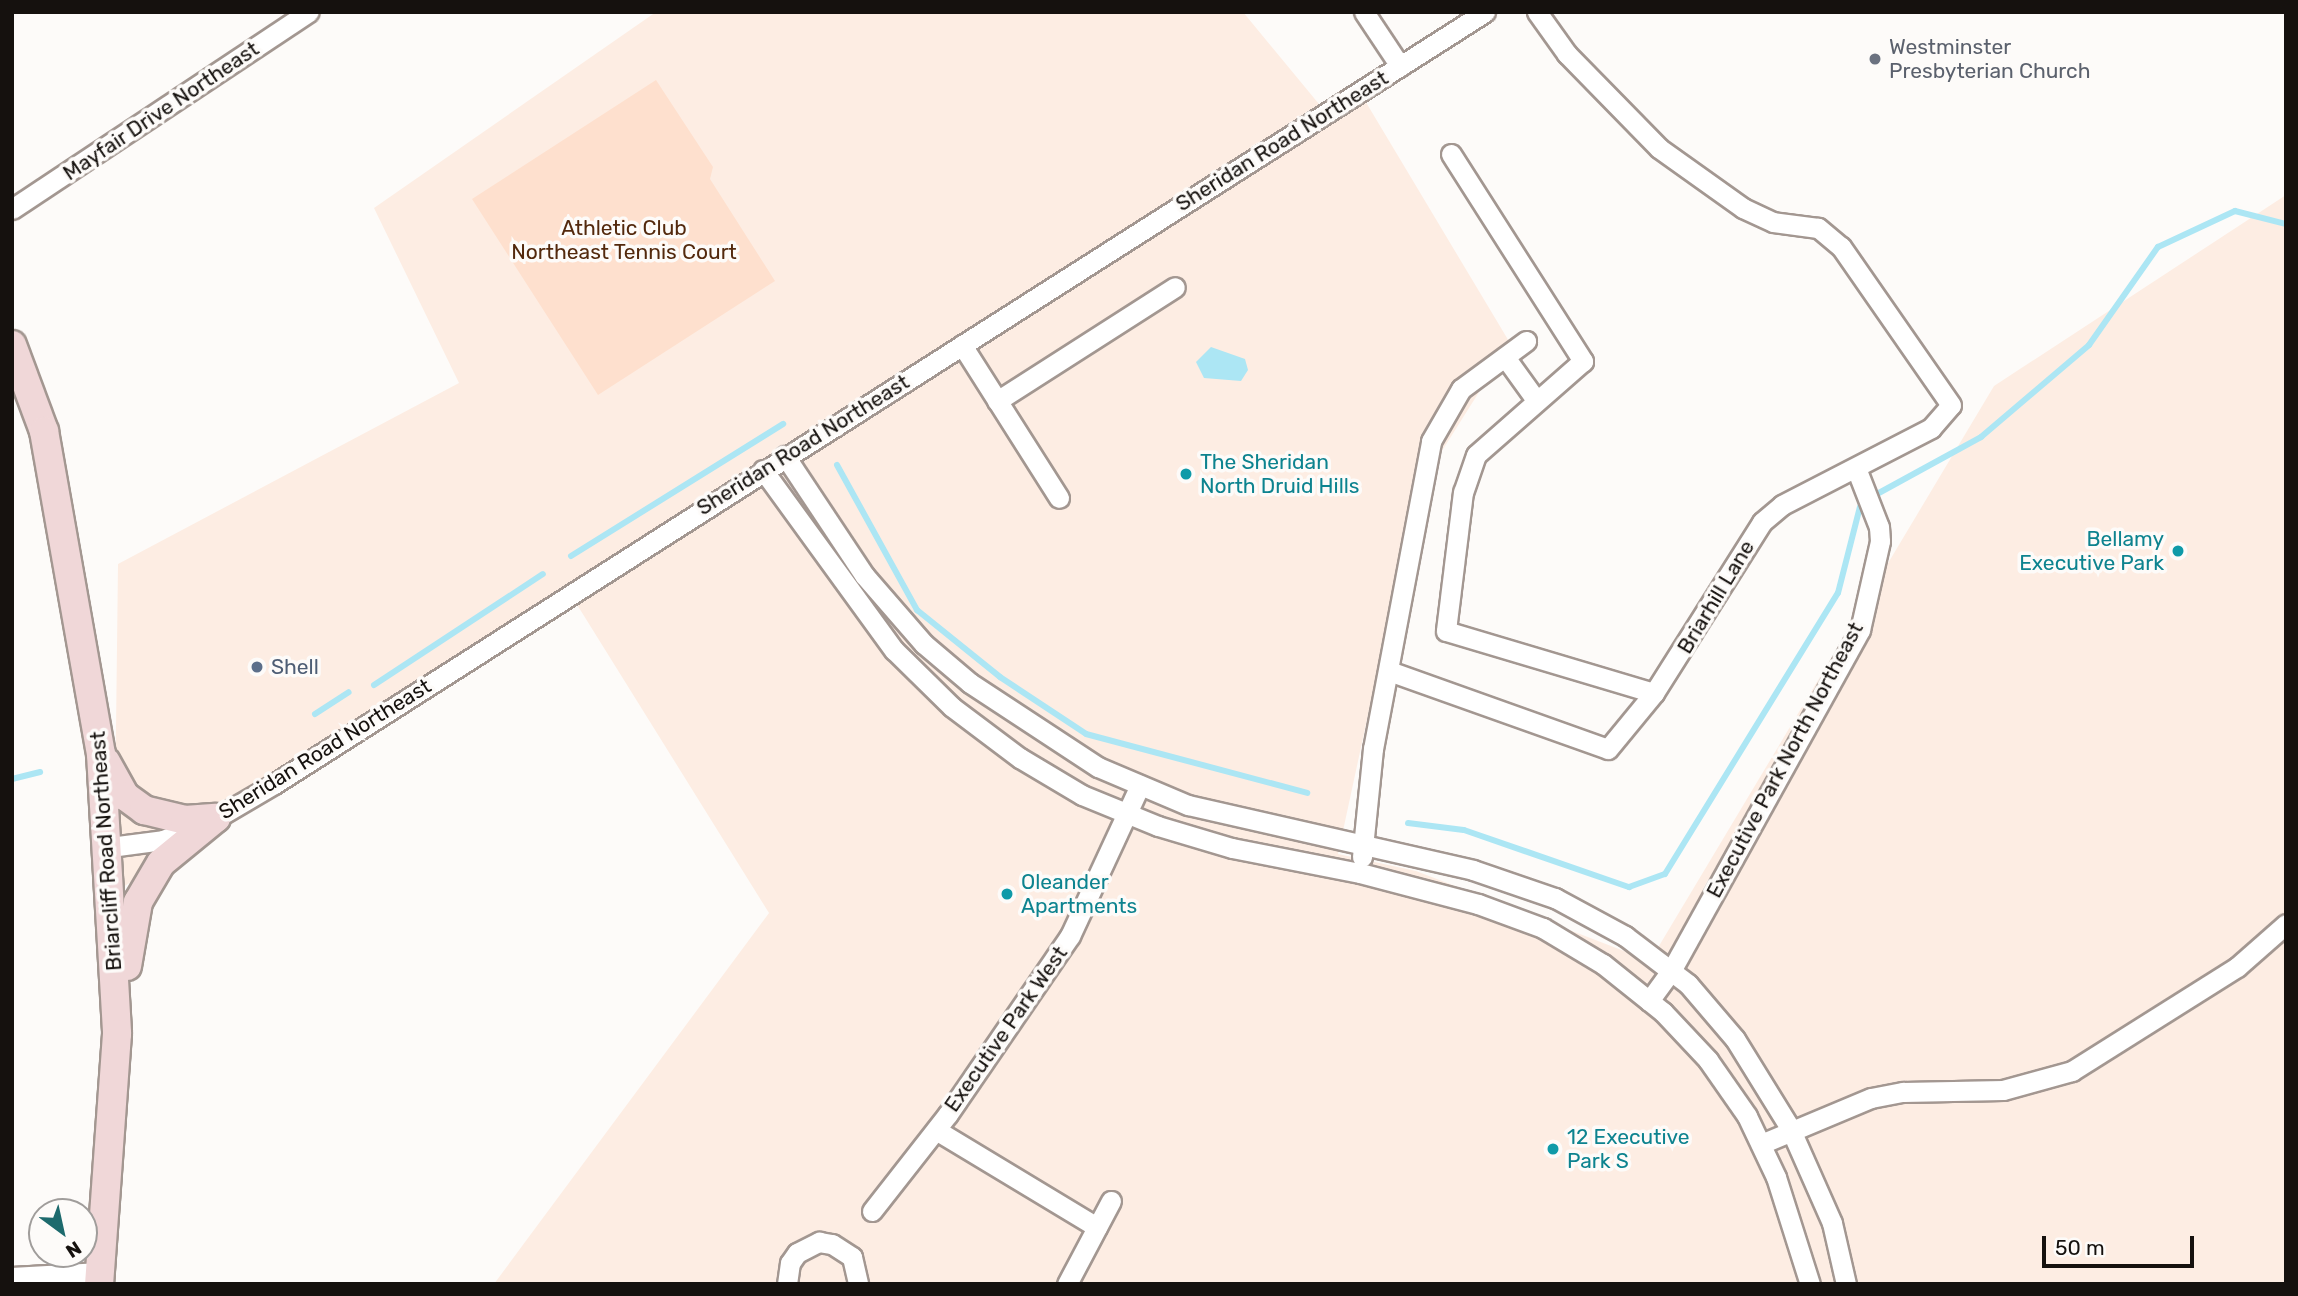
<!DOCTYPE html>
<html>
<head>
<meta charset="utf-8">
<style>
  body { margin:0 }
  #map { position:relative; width:2298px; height:1296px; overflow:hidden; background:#fdfbf9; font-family:Rubik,sans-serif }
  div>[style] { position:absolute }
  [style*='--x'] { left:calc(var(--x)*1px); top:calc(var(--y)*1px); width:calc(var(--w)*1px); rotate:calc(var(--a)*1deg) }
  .built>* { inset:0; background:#fdede3 }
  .green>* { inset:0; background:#fee0ce }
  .water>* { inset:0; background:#ace6f4 }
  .stream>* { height:6px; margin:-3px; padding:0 3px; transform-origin:3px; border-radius:3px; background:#ace6f4 }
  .roads { filter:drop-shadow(2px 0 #a39791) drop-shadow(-2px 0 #a39791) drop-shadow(0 2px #a39791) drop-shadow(0 -2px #a39791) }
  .street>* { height:19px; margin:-9.5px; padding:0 9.5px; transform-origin:9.5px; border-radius:9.5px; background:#fff }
  .secondary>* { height:28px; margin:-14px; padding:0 14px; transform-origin:14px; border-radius:14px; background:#f0d7d8 }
  .dots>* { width:19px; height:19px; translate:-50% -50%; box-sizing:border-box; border:4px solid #fdfbf9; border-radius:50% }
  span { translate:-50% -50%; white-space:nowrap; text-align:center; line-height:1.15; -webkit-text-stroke:7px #fdfbf9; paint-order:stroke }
  .worship-label { font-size:21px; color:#5b616d }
  .left { translate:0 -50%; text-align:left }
  .street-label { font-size:21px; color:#15110e }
  .park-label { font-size:21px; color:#53290d }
  .culture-label { font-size:21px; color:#0d838f }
  .right { translate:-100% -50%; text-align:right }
  .service-label { font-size:21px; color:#4e5e75 }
  .frame { position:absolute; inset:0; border:14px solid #15110e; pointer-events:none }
  .north { position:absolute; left:28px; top:1198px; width:70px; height:70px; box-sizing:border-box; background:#fdfbf9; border:2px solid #a09d9b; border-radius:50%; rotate:147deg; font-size:19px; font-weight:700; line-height:28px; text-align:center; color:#15110e }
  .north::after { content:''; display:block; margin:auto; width:24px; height:32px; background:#1d6a6d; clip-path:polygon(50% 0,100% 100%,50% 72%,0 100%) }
  .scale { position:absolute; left:2042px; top:1236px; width:152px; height:32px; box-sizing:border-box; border:4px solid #15110e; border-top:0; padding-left:9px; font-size:21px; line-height:24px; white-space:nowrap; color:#15110e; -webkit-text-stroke:5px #fdfbf9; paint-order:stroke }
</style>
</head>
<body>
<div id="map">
  <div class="built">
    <div style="clip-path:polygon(656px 12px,1243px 12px,1328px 115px,1361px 94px,1510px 343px,1416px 492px,1338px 854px,1416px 871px,1650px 961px,1994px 386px,2286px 195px,2286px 1284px,494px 1284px,769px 913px,571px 595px,114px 893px,118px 564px,459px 383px,374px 208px)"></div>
  </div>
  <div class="green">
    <div style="clip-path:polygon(656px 80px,713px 167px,710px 179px,775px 281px,598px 395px,472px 199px)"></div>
  </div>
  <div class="water">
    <div style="clip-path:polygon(1211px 347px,1245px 359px,1248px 370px,1241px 381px,1204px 378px,1196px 362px)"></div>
  </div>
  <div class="stream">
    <div style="--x:837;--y:465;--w:166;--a:61.1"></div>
    <div style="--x:917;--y:610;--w:107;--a:38.9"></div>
    <div style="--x:1000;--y:677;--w:103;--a:33.5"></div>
    <div style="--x:1086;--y:734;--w:229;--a:14.9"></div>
    <div style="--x:1877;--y:494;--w:119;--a:-28.7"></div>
    <div style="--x:1981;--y:437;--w:142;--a:-40.4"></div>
    <div style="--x:2089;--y:345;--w:120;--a:-54.9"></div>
    <div style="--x:2158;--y:247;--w:85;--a:-25.1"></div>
    <div style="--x:2235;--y:211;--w:53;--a:14.3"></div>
    <div style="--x:571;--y:556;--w:250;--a:-31.9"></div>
    <div style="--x:374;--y:685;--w:202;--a:-33.3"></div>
    <div style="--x:315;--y:714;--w:40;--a:-32.9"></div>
    <div style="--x:12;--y:779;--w:29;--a:-14"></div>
    <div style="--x:1408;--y:823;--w:56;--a:7.1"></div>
    <div style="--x:1464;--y:830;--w:175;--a:19.1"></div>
    <div style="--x:1629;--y:887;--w:38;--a:-20"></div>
    <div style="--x:1665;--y:874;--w:330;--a:-58.4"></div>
    <div style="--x:1838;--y:593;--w:89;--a:-75.7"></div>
  </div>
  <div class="roads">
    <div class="street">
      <div style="--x:1364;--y:12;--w:65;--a:56.3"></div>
      <div style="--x:1451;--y:154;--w:246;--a:57.5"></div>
      <div style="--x:1583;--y:361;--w:142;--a:138.7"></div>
      <div style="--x:1476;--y:455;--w:39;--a:109"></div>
      <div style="--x:1463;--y:492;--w:140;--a:97"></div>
      <div style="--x:1446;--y:631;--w:217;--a:16.6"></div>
      <div style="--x:1654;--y:693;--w:202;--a:-57.7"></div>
      <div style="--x:1762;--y:522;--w:26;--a:-40"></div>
      <div style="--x:1782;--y:505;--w:168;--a:-27.3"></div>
      <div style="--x:1931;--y:428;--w:30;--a:-49"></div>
      <div style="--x:1951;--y:405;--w:193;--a:-124.8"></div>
      <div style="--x:1841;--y:247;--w:30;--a:-140"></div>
      <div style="--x:1818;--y:228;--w:45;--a:-172.4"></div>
      <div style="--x:1773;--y:222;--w:33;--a:-155"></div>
      <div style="--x:1743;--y:208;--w:103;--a:-144.5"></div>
      <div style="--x:1659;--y:148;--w:132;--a:-134.4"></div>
      <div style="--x:1567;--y:54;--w:52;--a:-125.5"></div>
      <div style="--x:12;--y:209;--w:356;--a:-33.6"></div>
      <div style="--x:962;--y:345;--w:181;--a:57.6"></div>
      <div style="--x:1505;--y:357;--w:53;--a:54.2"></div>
      <div style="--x:997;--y:401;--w:211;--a:-32.6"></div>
      <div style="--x:785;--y:456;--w:143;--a:56.4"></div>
      <div style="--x:864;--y:575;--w:91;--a:49"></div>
      <div style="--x:924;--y:644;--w:60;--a:40.3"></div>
      <div style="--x:970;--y:683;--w:153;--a:33.3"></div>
      <div style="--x:1098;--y:767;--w:98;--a:22.9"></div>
      <div style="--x:1188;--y:805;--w:292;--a:12.8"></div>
      <div style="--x:1473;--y:870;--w:87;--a:18.9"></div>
      <div style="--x:1555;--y:898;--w:80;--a:28.5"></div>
      <div style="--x:1625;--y:936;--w:79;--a:37.3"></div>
      <div style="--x:1688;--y:984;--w:72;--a:49.5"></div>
      <div style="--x:1735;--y:1039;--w:105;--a:58.3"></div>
      <div style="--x:1790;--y:1128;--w:104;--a:66.1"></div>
      <div style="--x:1832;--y:1223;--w:63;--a:77.1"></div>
      <div style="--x:763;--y:470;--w:223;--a:54"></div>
      <div style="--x:894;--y:650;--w:81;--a:44.5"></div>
      <div style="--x:952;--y:707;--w:85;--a:36.9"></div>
      <div style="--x:1020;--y:758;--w:72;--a:30.8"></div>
      <div style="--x:1082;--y:795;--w:82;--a:22.2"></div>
      <div style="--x:1158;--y:826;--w:77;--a:16.6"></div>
      <div style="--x:1232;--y:848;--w:130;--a:11.1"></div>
      <div style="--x:1360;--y:873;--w:122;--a:14.7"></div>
      <div style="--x:1478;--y:904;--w:69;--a:20.3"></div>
      <div style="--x:1543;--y:928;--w:70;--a:31"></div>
      <div style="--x:1603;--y:964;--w:77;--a:38.7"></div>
      <div style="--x:1663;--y:1012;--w:66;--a:46.8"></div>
      <div style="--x:1708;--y:1060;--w:68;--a:55.1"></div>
      <div style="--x:1747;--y:1116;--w:68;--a:64.6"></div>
      <div style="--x:1776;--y:1177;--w:112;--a:72.4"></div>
      <div style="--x:1389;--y:671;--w:232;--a:19.6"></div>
      <div style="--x:1608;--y:749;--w:72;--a:-50.6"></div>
      <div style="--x:110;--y:847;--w:53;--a:-7.5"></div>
      <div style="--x:163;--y:840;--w:57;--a:-22.5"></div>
      <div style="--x:216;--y:818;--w:67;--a:-30.4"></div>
      <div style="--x:274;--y:784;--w:1436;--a:-32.52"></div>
      <div style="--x:1362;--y:857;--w:109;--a:-84.2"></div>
      <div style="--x:1373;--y:749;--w:313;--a:-79.3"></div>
      <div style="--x:1431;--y:441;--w:60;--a:-60"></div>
      <div style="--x:1461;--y:389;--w:81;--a:-36.4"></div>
      <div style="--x:1649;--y:1001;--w:37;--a:-54"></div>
      <div style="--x:1671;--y:971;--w:390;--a:-61"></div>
      <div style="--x:1860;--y:630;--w:91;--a:-77.3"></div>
      <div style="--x:1880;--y:541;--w:14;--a:-94"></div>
      <div style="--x:1879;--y:527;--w:63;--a:-111.3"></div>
      <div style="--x:936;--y:1130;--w:188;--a:31.1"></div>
      <div style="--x:1761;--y:1144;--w:119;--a:-22.7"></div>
      <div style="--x:1871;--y:1098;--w:33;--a:-11"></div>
      <div style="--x:1903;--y:1092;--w:100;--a:-1.1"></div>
      <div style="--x:2003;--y:1090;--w:72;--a:-15.4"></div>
      <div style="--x:2072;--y:1071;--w:195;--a:-32.2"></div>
      <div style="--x:2237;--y:967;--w:65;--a:-41.3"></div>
      <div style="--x:872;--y:1211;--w:123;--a:-51.9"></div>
      <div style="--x:948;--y:1114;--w:216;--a:-55.6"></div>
      <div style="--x:1070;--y:936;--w:166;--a:-65.1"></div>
      <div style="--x:12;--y:1277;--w:88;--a:-3.3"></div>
      <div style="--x:787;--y:1284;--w:21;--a:-82"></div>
      <div style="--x:790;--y:1263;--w:12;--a:-55"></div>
      <div style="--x:797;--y:1253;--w:25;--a:-27"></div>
      <div style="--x:819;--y:1242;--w:13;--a:9"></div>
      <div style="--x:832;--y:1244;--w:24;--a:33"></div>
      <div style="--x:852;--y:1257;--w:28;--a:77"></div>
      <div style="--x:1067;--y:1284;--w:94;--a:-62.1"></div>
    </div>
    <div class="secondary">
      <div style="--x:12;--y:345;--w:92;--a:69.6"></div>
      <div style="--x:44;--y:431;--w:328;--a:80"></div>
      <div style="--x:101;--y:754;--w:280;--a:86.7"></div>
      <div style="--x:117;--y:1034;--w:251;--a:94.1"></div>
      <div style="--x:106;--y:762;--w:39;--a:61"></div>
      <div style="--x:125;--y:796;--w:24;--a:36"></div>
      <div style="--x:144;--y:810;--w:42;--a:13.7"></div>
      <div style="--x:185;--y:820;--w:31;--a:-4"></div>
      <div style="--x:127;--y:966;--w:65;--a:-80.2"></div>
      <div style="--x:138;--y:902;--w:45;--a:-59.5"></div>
      <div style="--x:161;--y:863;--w:71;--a:-39.3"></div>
    </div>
  </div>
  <div class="dots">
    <div style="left:1875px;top:59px;background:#6b7280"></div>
    <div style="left:1186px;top:474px;background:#0f9aa8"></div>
    <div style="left:2178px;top:551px;background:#0f9aa8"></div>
    <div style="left:257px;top:667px;background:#5c6f8a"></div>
    <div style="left:1007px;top:894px;background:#0f9aa8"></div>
    <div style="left:1553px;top:1149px;background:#0f9aa8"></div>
  </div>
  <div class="worship-label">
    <span class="left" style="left:1889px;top:59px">Westminster<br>Presbyterian Church</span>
  </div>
  <div class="street-label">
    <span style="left:161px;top:111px;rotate:-34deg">Mayfair Drive Northeast</span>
    <span style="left:1282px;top:141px;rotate:-32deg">Sheridan Road Northeast</span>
    <span style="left:803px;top:445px;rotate:-32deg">Sheridan Road Northeast</span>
    <span style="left:1716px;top:597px;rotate:-59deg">Briarhill Lane</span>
    <span style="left:325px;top:749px;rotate:-32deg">Sheridan Road Northeast</span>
    <span style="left:1785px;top:760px;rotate:-62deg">Executive Park North Northeast</span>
    <span style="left:106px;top:851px;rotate:-94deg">Briarcliff Road Northeast</span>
    <span style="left:1006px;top:1029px;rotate:-55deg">Executive Park West</span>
  </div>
  <div class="park-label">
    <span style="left:624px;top:240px">Athletic Club<br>Northeast Tennis Court</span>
  </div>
  <div class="culture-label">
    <span class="left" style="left:1200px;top:474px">The Sheridan<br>North Druid Hills</span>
    <span class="right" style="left:2164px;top:551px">Bellamy<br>Executive Park</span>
    <span class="left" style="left:1021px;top:894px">Oleander<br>Apartments</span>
    <span class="left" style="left:1567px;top:1149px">12 Executive<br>Park S</span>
  </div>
  <div class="service-label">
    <span class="left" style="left:271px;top:667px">Shell</span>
  </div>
  <div class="frame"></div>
  <div class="north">N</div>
  <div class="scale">50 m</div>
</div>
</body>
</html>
